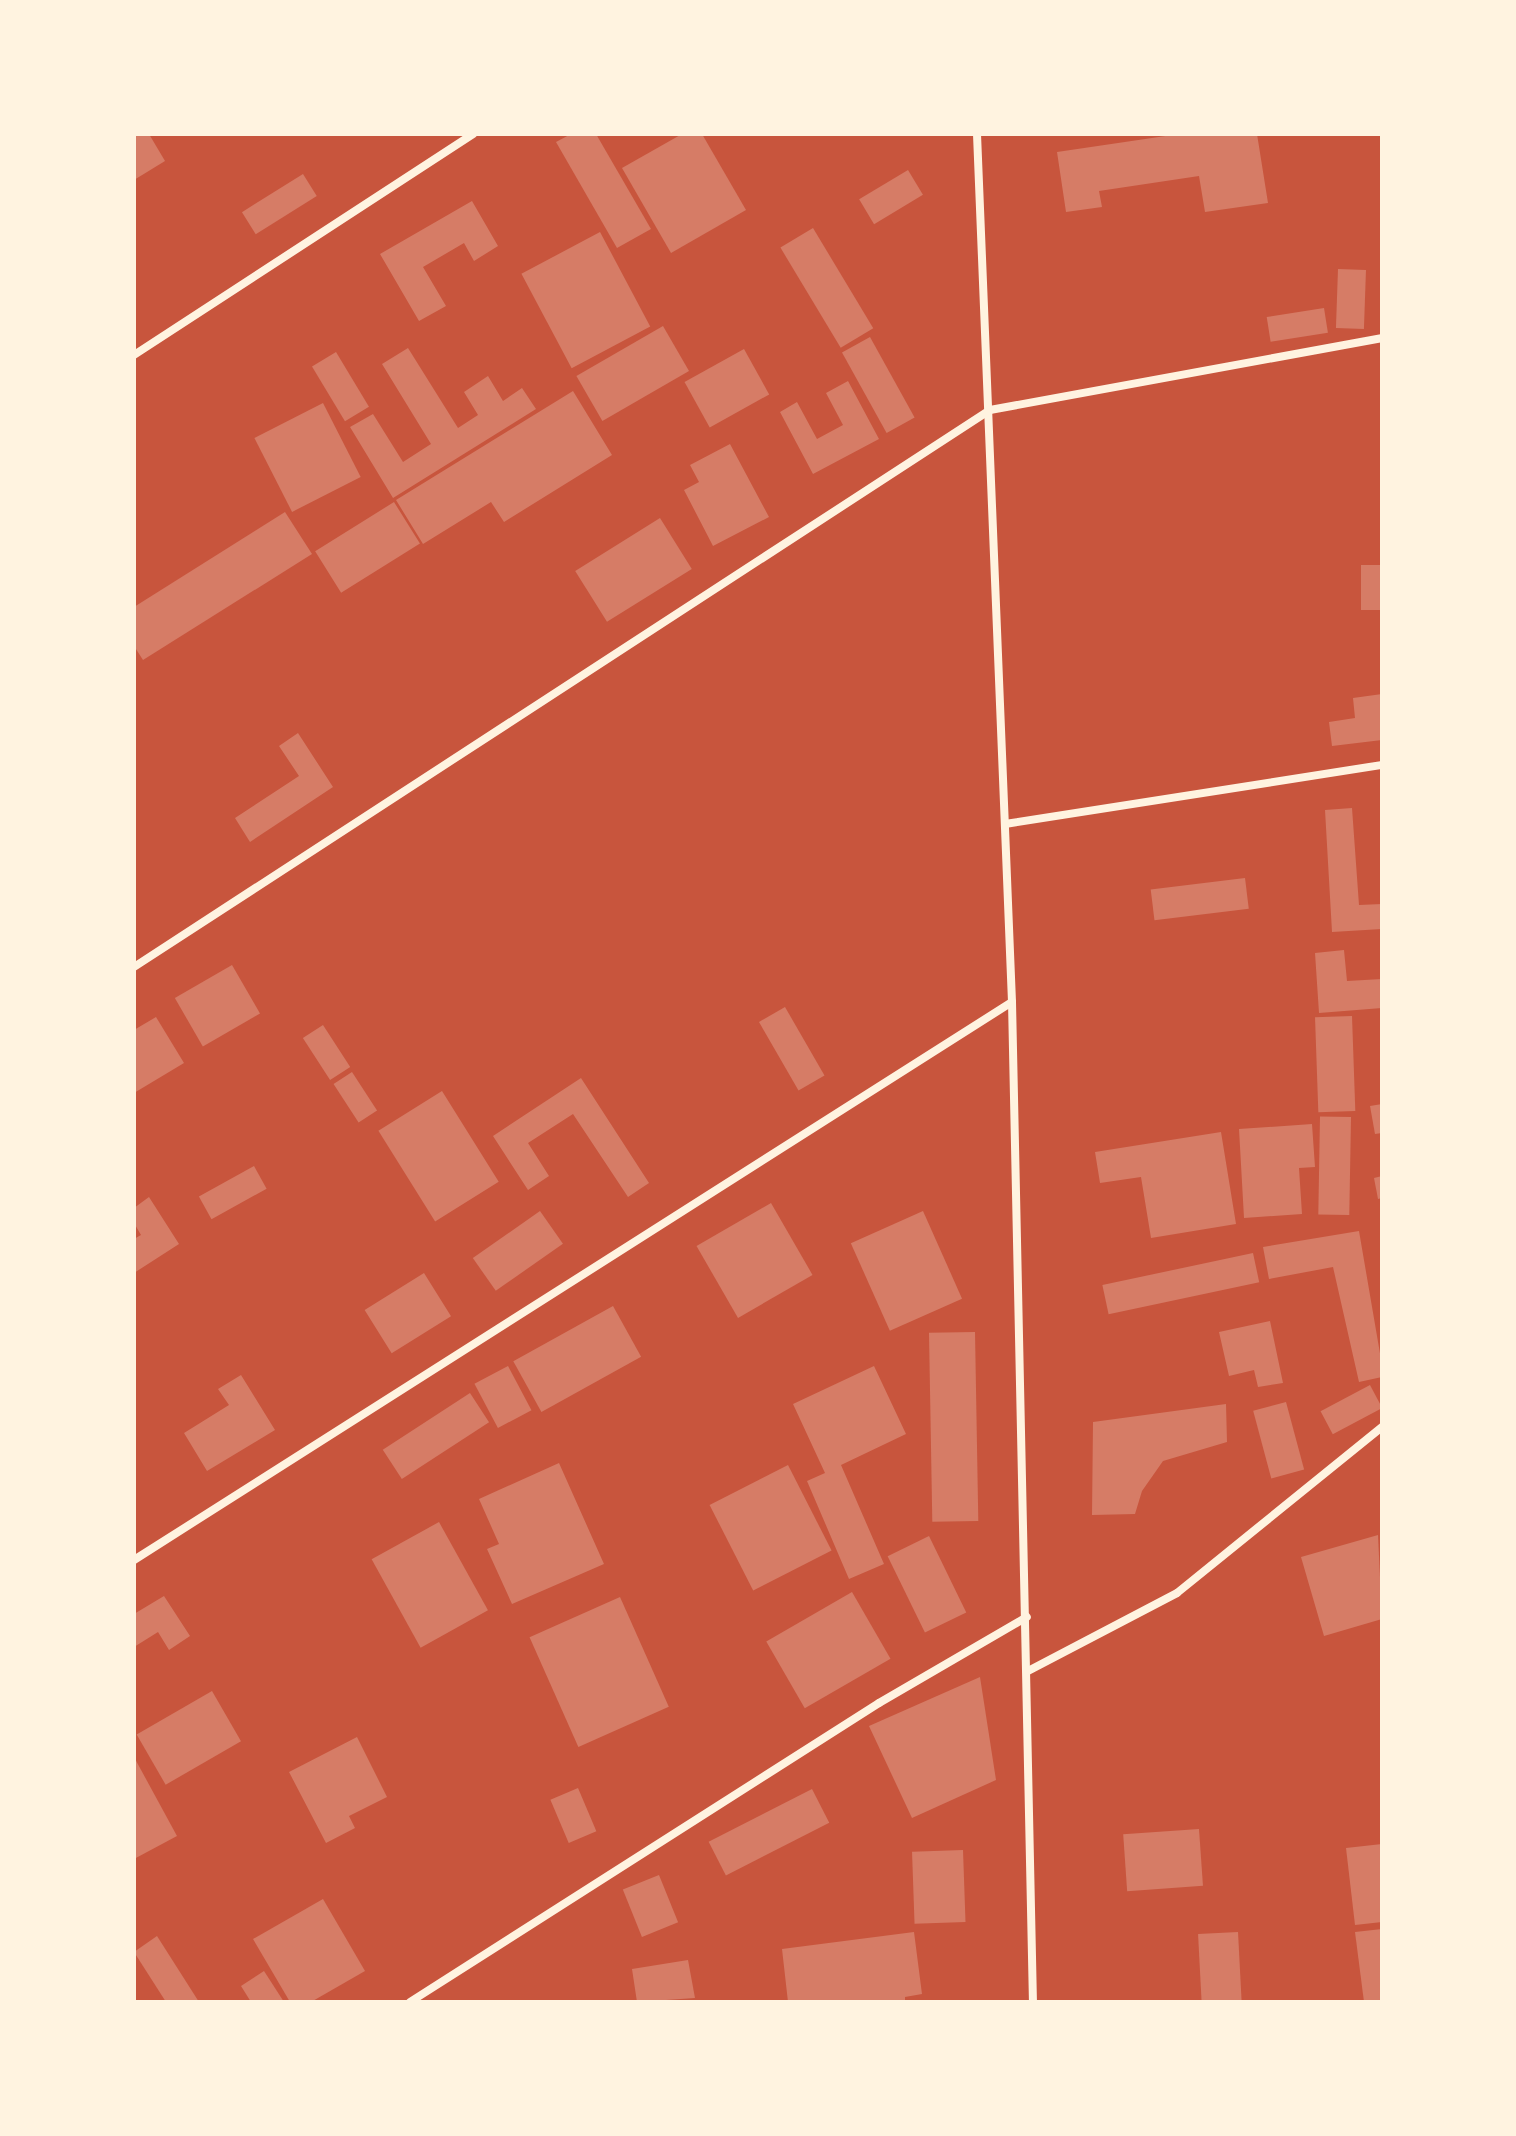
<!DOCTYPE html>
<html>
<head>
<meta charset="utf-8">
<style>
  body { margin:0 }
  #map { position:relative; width:1516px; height:2136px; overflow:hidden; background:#c8553d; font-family:"Open Sans",sans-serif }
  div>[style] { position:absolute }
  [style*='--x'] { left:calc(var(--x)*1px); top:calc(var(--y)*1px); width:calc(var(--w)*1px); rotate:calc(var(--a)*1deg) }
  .building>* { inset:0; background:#d67c66; transform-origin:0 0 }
  .minor>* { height:8px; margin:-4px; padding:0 4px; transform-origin:4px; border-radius:4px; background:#fff3e0 }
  span { translate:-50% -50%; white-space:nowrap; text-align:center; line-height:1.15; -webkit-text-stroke:8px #fff3e0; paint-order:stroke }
  .frame { position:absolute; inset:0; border:136px solid #fff3e0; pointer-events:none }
</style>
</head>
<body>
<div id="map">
  <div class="building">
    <div style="clip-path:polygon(134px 134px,149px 134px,165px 161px,134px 180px)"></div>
    <div style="clip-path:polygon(571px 134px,596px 134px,651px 229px,617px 248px,556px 142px)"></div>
    <div style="clip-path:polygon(682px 134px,702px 134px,746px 210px,671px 253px,622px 168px)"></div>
    <div style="clip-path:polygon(1179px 134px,1257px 134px,1268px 203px,1205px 212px,1199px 176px,1099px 191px,1102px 207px,1066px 212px,1057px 152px)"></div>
    <div style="left:908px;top:170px;width:29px;height:57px;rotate:59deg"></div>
    <div style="left:303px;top:174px;width:26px;height:72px;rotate:58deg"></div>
    <div style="clip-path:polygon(472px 201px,498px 246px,474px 261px,464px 243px,423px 267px,446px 306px,419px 321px,380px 254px)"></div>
    <div style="left:813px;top:228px;width:117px;height:38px;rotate:59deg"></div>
    <div style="left:600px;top:232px;width:107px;height:89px;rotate:62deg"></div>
    <div style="left:1338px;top:269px;width:28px;height:59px;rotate:2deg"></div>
    <div style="left:1324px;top:308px;width:25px;height:58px;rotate:81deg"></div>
    <div style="left:663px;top:326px;width:52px;height:100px;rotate:60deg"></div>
    <div style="left:870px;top:337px;width:92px;height:32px;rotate:61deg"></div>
    <div style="clip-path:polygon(408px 348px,458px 428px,478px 415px,464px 392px,488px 376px,503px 401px,522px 388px,536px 409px,393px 498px,350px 427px,373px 414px,403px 462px,431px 444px,382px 364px)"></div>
    <div style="left:744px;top:349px;width:52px;height:68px;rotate:61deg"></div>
    <div style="left:336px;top:352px;width:64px;height:28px;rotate:59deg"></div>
    <div style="clip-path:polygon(848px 381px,879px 439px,813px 474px,780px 412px,797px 402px,817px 439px,843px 425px,826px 393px)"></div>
    <div style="clip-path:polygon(573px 391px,612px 455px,504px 522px,491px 502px,423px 544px,396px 500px)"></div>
    <div style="left:323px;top:403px;width:83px;height:77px;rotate:63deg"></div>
    <div style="clip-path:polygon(730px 444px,769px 517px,713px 546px,684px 490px,699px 482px,690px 465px)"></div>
    <div style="left:394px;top:502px;width:49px;height:93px;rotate:58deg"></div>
    <div style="clip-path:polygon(285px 512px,312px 554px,143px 660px,134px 646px,134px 607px)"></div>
    <div style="left:660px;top:518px;width:60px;height:100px;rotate:58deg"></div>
    <div style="left:1382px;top:565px;width:45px;height:21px;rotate:90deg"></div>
    <div style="clip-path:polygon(1382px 694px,1382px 740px,1332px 746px,1329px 722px,1355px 718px,1353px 698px)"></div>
    <div style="clip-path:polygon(298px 733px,333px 787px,250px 842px,235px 818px,299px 776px,279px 746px)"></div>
    <div style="clip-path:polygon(1352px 808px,1359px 905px,1382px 904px,1382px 929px,1332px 932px,1325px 810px)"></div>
    <div style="left:1245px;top:878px;width:31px;height:95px;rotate:83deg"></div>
    <div style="clip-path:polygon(1344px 950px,1347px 981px,1382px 979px,1382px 1008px,1319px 1013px,1315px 953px)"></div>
    <div style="left:232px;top:965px;width:56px;height:66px;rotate:60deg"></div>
    <div style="left:785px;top:1007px;width:79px;height:30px;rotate:60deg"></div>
    <div style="left:1352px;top:1016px;width:95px;height:37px;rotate:88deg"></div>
    <div style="clip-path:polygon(156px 1017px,184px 1063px,134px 1093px,134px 1030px)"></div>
    <div style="left:323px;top:1025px;width:50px;height:24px;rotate:57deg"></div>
    <div style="left:352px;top:1072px;width:46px;height:22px;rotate:57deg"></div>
    <div style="clip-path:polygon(581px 1078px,649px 1183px,628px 1197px,573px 1114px,528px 1143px,549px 1176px,528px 1190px,493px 1136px)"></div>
    <div style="left:442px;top:1091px;width:107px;height:75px;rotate:58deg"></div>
    <div style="clip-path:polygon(1382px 1104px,1382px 1133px,1375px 1134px,1370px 1106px)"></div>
    <div style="left:1351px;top:1117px;width:98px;height:31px;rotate:91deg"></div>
    <div style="clip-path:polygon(1312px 1124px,1315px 1167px,1299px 1168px,1302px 1214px,1244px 1218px,1239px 1129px)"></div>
    <div style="clip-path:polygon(1221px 1132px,1236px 1224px,1151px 1238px,1141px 1177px,1100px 1183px,1095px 1152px)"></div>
    <div style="left:254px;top:1166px;width:26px;height:63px;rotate:61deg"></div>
    <div style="clip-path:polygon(1382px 1176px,1382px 1198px,1378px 1199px,1374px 1178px)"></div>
    <div style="clip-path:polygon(149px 1197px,179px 1244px,134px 1273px,134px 1239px,141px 1235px,134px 1223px,134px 1208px)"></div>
    <div style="left:771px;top:1203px;width:83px;height:86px;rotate:60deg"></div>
    <div style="left:540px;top:1211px;width:40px;height:82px;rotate:55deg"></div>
    <div style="left:923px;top:1211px;width:96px;height:79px;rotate:66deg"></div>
    <div style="clip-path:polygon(1359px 1231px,1382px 1365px,1382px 1377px,1359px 1382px,1333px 1267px,1269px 1279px,1263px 1247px)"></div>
    <div style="left:1253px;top:1253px;width:30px;height:154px;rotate:78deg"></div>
    <div style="left:424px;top:1273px;width:51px;height:70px;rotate:58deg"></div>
    <div style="left:613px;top:1306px;width:58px;height:114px;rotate:61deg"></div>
    <div style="clip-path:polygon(1270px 1321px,1283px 1383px,1258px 1387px,1254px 1370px,1229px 1376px,1219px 1332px)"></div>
    <div style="left:975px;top:1332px;width:189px;height:46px;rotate:89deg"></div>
    <div style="left:508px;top:1366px;width:50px;height:38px;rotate:62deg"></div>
    <div style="clip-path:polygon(874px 1366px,906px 1434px,841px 1465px,884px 1564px,849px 1579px,807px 1481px,825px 1473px,793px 1404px)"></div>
    <div style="clip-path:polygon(241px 1375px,275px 1430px,207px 1471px,184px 1433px,229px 1405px,218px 1389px)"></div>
    <div style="left:1370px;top:1385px;width:26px;height:56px;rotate:62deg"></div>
    <div style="left:470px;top:1393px;width:35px;height:104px;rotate:57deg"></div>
    <div style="left:1286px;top:1402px;width:70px;height:34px;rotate:75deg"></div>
    <div style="clip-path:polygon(1226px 1404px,1227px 1442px,1163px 1461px,1142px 1491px,1135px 1514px,1092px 1515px,1093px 1422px)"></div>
    <div style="clip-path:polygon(559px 1463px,604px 1564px,512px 1604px,487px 1549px,499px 1544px,479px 1499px)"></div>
    <div style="left:788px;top:1465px;width:96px;height:88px;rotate:63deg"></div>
    <div style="left:439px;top:1522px;width:101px;height:77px;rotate:61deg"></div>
    <div style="clip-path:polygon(1378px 1535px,1382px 1619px,1324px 1636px,1301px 1557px)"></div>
    <div style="left:929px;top:1536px;width:85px;height:46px;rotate:64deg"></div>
    <div style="left:852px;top:1592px;width:77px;height:99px;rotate:60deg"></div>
    <div style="clip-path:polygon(164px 1596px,190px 1636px,169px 1650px,158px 1632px,134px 1647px,134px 1614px)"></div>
    <div style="left:620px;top:1597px;width:120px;height:99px;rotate:66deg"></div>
    <div style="clip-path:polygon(980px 1677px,996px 1780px,912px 1818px,869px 1726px)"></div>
    <div style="left:212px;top:1691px;width:58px;height:87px;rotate:60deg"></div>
    <div style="clip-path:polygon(357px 1737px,387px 1797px,349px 1816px,355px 1828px,326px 1843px,289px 1772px)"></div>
    <div style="clip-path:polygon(134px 1757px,177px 1836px,134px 1859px)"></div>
    <div style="left:578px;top:1788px;width:47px;height:30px;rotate:67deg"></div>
    <div style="left:812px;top:1789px;width:38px;height:116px;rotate:63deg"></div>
    <div style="left:1199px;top:1829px;width:57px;height:76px;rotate:86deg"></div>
    <div style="clip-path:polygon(1382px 1844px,1382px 1922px,1355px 1925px,1346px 1848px)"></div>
    <div style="left:963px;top:1850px;width:72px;height:51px;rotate:88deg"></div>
    <div style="left:659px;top:1875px;width:51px;height:39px;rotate:68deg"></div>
    <div style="clip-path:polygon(323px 1899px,365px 1971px,311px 2002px,290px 2002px,253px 1939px)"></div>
    <div style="clip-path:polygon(1382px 1929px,1382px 2002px,1364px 2002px,1355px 1932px)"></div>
    <div style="clip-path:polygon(914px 1932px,922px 1994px,905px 1997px,905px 2002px,788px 2002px,782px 1949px)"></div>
    <div style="left:1238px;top:1932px;width:70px;height:40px;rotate:87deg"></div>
    <div style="clip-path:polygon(157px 1936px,199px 2002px,166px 2002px,134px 1952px)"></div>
    <div style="clip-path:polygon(688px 1960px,695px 1998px,637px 2002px,632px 1969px)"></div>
    <div style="clip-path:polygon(264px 1971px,284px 2002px,251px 2002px,241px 1986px)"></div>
  </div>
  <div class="minor">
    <div style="--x:977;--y:134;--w:869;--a:87.69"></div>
    <div style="--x:1012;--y:1002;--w:1000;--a:88.8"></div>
    <div style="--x:134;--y:355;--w:405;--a:-33.1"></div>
    <div style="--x:1005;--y:824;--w:382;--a:-8.9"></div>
    <div style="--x:134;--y:967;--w:1021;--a:-33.05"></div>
    <div style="--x:990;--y:410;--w:399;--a:-10.4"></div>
    <div style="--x:134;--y:1560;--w:1040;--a:-32.44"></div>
    <div style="--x:1028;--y:1671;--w:168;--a:-27.6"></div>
    <div style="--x:1177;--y:1593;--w:264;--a:-39"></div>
    <div style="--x:410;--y:2002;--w:556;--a:-32.52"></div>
    <div style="--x:879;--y:1703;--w:171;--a:-30.2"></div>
  </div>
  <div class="frame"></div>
</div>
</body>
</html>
